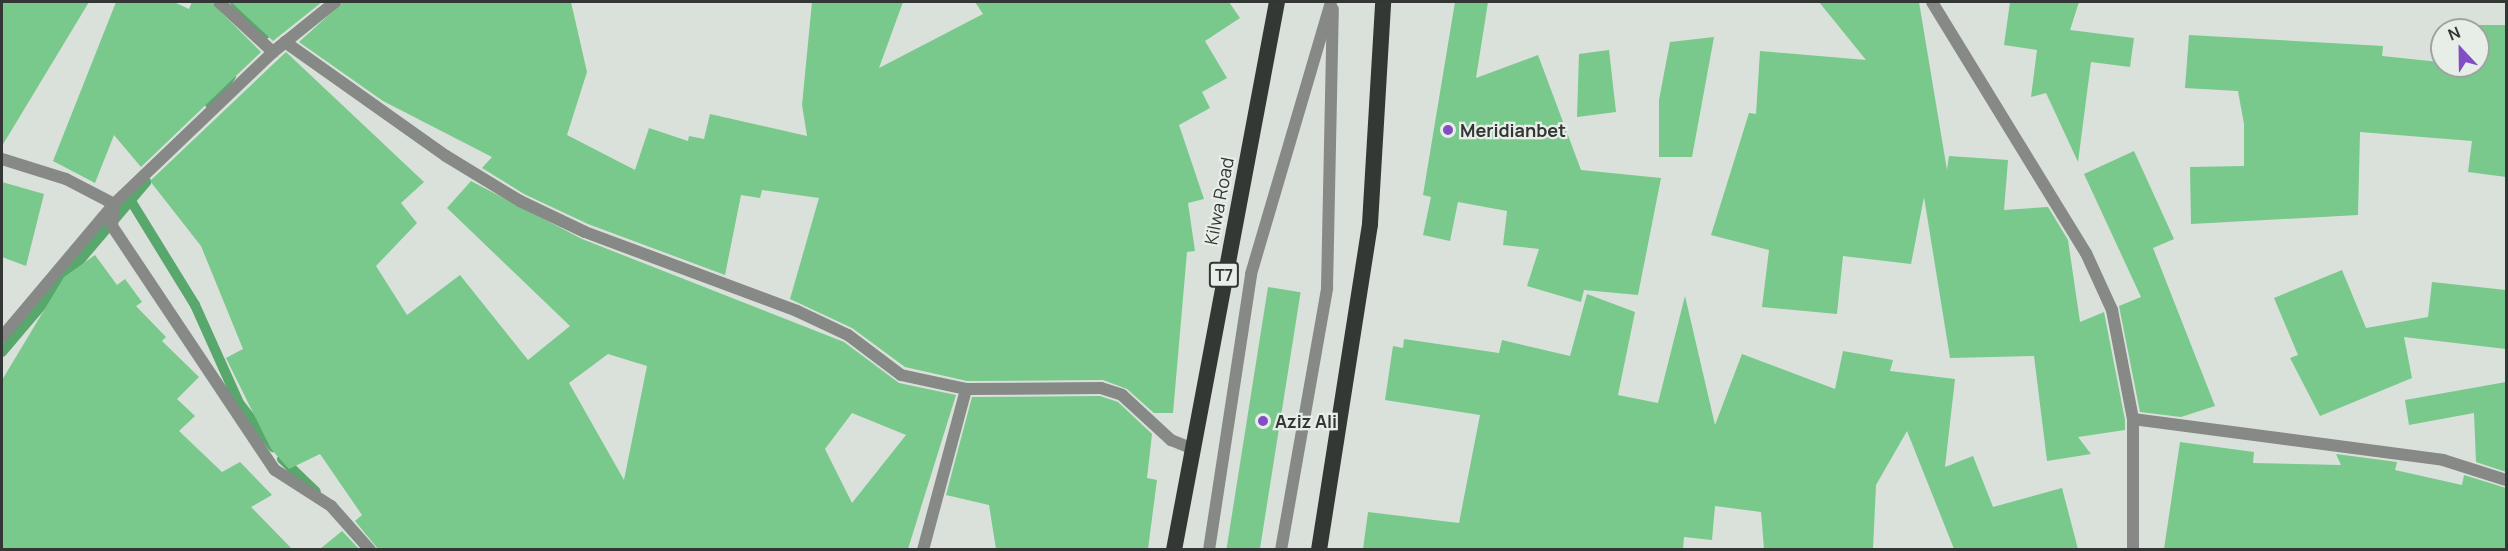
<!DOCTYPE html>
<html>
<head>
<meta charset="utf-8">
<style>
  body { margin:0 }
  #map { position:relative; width:2508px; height:551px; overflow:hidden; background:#dae1db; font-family:Manrope,sans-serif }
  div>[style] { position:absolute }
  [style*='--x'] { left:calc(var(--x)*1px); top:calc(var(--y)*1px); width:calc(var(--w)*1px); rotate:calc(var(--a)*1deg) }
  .stream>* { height:10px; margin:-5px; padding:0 5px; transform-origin:5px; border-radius:5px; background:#58a86d }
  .building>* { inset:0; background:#78c98b; transform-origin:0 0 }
  .service>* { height:12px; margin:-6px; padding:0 6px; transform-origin:6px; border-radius:6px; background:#868986 }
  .minor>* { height:12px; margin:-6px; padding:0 6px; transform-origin:6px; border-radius:6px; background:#868986 }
  .trunk>* { height:16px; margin:-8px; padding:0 8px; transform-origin:8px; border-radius:8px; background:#333834 }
  .dots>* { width:16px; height:16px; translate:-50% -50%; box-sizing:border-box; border:3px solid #e7eee8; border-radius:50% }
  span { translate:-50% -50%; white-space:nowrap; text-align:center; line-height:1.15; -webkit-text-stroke:4.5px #e7eee8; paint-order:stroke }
  .shield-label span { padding:2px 4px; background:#e7eee8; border:2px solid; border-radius:4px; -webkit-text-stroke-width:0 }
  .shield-label { font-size:16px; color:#333634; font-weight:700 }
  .poi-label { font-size:18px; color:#333634; font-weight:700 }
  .left { translate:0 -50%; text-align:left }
  .street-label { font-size:18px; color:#333634 }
  .frame { position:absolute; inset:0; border:3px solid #333634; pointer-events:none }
  .north { position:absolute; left:2430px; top:18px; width:60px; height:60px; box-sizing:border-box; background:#e7eee8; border:2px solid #9fa4a0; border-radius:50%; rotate:338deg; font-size:16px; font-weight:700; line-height:24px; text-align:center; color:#333634 }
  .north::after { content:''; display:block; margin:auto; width:21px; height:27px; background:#824ec6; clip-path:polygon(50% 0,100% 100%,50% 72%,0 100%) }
</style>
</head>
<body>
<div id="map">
  <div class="stream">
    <div style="--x:235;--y:2;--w:44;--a:46.8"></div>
    <div style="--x:210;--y:104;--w:35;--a:-53"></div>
    <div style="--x:131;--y:201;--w:122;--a:58.4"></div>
    <div style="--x:195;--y:305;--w:107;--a:65.8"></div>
    <div style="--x:239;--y:403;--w:56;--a:52.3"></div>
    <div style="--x:2;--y:352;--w:223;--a:-49.7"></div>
    <div style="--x:282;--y:459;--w:47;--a:44.1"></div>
  </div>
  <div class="building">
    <div style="clip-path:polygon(2px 2px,89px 2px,2px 146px)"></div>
    <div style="clip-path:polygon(116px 2px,174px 2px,189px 9px,192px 2px,211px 2px,261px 52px,141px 167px,114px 135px,95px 183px,53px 161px)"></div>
    <div style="clip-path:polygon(231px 2px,322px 2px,273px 41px)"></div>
    <div style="clip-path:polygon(343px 2px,571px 2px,587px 72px,567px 135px,635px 170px,649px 128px,688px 141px,689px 136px,704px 139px,710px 114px,807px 136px,802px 105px,812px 2px,903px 2px,879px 68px,983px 14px,975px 2px,1229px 2px,1240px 18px,1205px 41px,1227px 78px,1202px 92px,1210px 108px,1179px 125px,1204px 199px,1188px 203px,1195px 251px,1187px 252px,1173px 413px,1154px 413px,1127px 389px,1103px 380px,967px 381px,905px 367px,852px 328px,790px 299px,819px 198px,762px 190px,760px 198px,741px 195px,725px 275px,588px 224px,524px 194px,482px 168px,492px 157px,383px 101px,299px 42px)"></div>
    <div style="clip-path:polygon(1455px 2px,1488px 2px,1476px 78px,1538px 55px,1581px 170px,1661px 178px,1638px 295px,1584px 290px,1581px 302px,1527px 286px,1539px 249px,1503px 245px,1507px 211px,1458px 202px,1450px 241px,1423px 235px,1431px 197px,1423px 195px)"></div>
    <div style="clip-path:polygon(1819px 2px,1919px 2px,1947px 170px,1949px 156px,2008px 160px,2004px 210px,2048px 207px,2068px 240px,2080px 322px,2104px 312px,2125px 420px,2125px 430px,2078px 437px,2091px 454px,2047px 461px,2034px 356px,1950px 358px,1924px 197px,1911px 264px,1843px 256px,1837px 314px,1762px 307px,1769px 250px,1711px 235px,1749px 113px,1756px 114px,1760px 51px,1866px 60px)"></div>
    <div style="clip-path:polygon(2010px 2px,2079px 2px,2070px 30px,2134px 38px,2130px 67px,2091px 62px,2078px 162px,2046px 93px,2031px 97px,2037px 50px,2004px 45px)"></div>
    <div style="clip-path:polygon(2458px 25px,2506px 25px,2506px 177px,2468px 172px,2472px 141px,2360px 132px,2358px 215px,2191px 224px,2190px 167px,2244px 166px,2244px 124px,2238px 91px,2185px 88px,2189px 35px,2383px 46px,2382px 56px,2478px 66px,2478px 30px,2458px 30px)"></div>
    <div style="clip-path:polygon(1714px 37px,1692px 157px,1659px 157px,1659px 100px,1670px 42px)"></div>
    <div style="clip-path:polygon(1609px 50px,1616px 112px,1577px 117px,1579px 54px)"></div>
    <div style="clip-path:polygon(evenodd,286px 52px,424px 182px,401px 203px,417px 223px,376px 266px,407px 315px,460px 275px,528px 360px,570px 326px,447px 208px,471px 181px,582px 239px,844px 342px,899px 383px,956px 395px,908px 549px,378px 549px,355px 521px,362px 515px,320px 454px,289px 469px,271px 449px,226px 358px,243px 349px,201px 246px,150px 181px,286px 52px,608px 354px,647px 366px,624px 480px,569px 383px,608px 354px,286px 52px,852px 413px,906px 435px,852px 503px,825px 449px,852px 413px)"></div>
    <div style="clip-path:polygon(2134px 151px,2174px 239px,2153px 248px,2215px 406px,2181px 417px,2140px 412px,2119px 306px,2141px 297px,2084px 174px)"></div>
    <div style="clip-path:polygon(2px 182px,44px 194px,26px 266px,2px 257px)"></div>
    <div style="clip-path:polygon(95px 255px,117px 285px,125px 279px,142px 302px,136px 306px,166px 337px,162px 341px,199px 377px,177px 399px,195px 416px,179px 431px,222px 472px,240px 462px,272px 495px,251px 507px,292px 549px,2px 549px,2px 380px,64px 277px)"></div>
    <div style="clip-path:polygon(2342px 270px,2366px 328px,2428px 317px,2432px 282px,2506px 290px,2506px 349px,2404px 337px,2412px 378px,2320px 416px,2290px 358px,2298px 355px,2274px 298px)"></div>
    <div style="left:1268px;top:287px;width:33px;height:266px;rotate:9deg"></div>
    <div style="clip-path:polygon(1587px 294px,1635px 312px,1618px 395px,1658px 403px,1685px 296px,1715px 425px,1742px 354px,1835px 389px,1843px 351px,1893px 360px,1890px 371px,1955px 379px,1945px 467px,1973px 456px,1993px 507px,2062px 488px,2078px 549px,1954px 549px,1907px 431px,1876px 485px,1873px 549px,1764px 549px,1761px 512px,1715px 506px,1712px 540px,1684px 537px,1683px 549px,1363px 549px,1368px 512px,1459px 523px,1480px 415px,1385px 400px,1393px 346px,1403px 348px,1404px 339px,1499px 353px,1502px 340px,1570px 356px)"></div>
    <div style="clip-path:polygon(2506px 382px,2506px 472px,2476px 462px,2474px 413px,2409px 425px,2405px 400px)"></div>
    <div style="clip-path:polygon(1100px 396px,1118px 402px,1152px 434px,1147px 478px,1157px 480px,1148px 549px,996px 549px,989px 505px,946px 495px,972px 397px)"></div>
    <div style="clip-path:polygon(2180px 442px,2254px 452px,2253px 463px,2341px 465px,2336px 454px,2397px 462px,2395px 470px,2462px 485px,2464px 475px,2506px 488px,2506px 549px,2164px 549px)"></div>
    <div style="clip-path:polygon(342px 531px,359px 549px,320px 549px)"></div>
  </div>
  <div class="service">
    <div style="--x:1209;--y:550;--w:279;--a:-81.3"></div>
    <div style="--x:1251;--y:274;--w:284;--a:-73.6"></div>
    <div style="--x:1281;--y:550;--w:266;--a:-80"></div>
    <div style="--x:1327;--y:288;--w:279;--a:-88.8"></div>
  </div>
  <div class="minor">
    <div style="--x:219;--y:2;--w:74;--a:42.8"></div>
    <div style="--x:1932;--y:2;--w:294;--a:58.5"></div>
    <div style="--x:2086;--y:253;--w:63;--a:65.5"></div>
    <div style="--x:2112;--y:310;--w:111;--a:79.1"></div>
    <div style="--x:2133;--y:419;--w:131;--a:90"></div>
    <div style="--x:285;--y:42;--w:197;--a:35.3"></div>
    <div style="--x:446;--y:156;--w:87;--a:31.3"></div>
    <div style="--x:520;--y:201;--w:72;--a:25.5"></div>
    <div style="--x:585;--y:232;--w:226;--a:20.4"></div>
    <div style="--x:797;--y:311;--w:56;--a:25.2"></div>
    <div style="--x:848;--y:335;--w:66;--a:37"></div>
    <div style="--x:901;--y:375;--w:66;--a:12.2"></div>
    <div style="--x:966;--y:389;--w:135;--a:-0.4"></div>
    <div style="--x:1101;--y:388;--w:22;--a:18"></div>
    <div style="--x:1122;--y:395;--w:67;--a:42.6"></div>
    <div style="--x:1171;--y:440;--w:22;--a:22"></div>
    <div style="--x:2;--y:159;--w:67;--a:17.4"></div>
    <div style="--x:66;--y:179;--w:54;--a:27.5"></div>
    <div style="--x:114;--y:204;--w:22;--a:95"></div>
    <div style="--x:112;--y:226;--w:293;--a:56.3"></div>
    <div style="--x:275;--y:470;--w:67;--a:32.7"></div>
    <div style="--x:331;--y:506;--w:59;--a:48.4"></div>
    <div style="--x:2;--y:337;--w:174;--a:-49.9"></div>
    <div style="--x:114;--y:204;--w:220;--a:-43.7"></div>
    <div style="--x:273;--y:52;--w:80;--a:-38.9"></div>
    <div style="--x:2133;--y:419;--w:313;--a:7.5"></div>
    <div style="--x:2443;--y:460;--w:66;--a:17.6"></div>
    <div style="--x:923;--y:550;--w:167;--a:-75"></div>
  </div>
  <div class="trunk">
    <div style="--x:1174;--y:550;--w:558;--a:-79.36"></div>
    <div style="--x:1319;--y:550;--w:330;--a:-81.1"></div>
    <div style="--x:1370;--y:224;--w:222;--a:-86.6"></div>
  </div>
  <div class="dots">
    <div style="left:1448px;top:130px;background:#824ec6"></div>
    <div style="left:1263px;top:421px;background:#824ec6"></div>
  </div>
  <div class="shield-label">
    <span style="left:1224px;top:275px">T7</span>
  </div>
  <div class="poi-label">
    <span class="left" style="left:1460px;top:130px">Meridianbet</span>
    <span class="left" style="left:1275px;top:421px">Aziz Ali</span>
  </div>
  <div class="street-label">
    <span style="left:1219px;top:201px;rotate:-79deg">Kilwa Road</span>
  </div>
  <div class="frame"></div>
  <div class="north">N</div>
</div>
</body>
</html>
